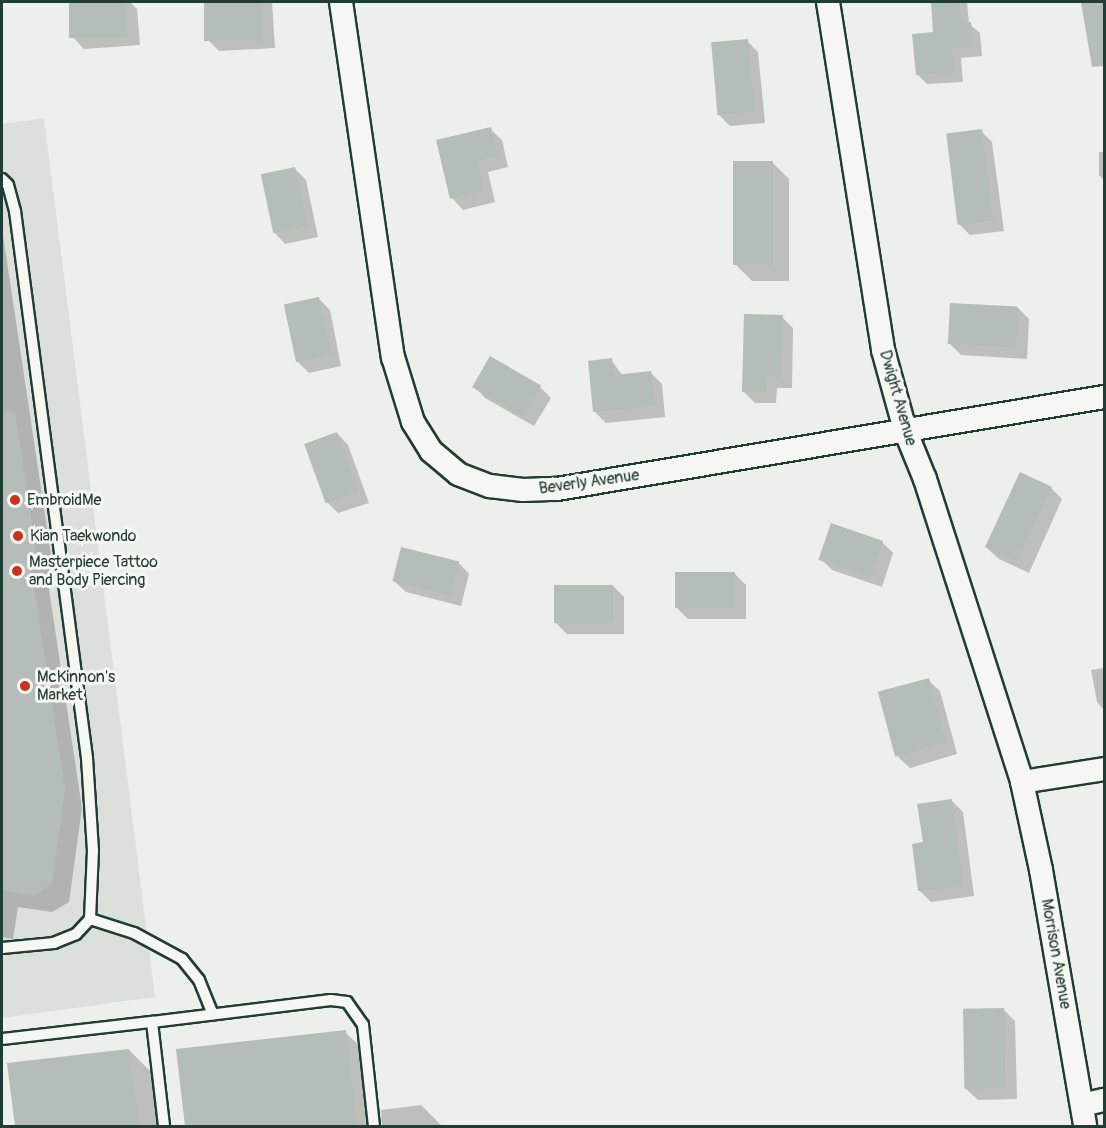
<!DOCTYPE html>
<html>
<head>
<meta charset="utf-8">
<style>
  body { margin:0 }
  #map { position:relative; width:1106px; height:1128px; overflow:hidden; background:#edefea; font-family:Pangolin,sans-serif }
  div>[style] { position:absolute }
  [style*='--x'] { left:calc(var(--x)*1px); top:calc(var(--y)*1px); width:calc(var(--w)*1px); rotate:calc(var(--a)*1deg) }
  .built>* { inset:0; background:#dce0db }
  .shadow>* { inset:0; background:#0003 }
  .building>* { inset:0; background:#b4bdb8; transform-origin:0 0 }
  .roads { filter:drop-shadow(2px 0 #1f3d34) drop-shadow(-2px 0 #1f3d34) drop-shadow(0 2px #1f3d34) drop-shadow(0 -2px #1f3d34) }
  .lane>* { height:10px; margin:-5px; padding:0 5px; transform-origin:5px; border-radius:5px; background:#f6f6f2 }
  .street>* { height:22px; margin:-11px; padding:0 11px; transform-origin:11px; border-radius:11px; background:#f6f6f2 }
  .dots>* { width:16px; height:16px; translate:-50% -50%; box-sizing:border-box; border:3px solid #f6f6f2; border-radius:50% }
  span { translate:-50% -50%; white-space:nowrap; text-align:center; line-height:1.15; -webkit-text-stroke:6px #f6f6f2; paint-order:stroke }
  .street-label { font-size:16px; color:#1f3d34 }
  .poi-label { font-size:16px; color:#1f3d34 }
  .left { translate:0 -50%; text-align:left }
  .frame { position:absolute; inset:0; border:3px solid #1f3d34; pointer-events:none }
</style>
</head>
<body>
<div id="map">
  <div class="built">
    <div style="clip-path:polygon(44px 118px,155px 997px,2px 1018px,2px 124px)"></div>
  </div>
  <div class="shadow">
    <div style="clip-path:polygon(70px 2px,130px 2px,137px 9px,140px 45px,84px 49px,73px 37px)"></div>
    <div style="clip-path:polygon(205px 2px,272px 2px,275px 48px,219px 51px,208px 40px)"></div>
    <div style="clip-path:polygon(932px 2px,967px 2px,969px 24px,980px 33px,982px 56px,961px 58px,963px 82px,927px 84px,917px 74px,935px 33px)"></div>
    <div style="clip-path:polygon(1082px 2px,1104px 2px,1104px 44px,1099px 45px,1088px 33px)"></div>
    <div style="clip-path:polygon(747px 41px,758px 52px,765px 123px,730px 126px,718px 114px)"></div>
    <div style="clip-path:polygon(490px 129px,502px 140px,508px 167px,488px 172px,495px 202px,463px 210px,452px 198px)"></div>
    <div style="clip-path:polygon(981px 131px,992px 142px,1004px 231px,970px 235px,959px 224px)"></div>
    <div style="clip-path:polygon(1099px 152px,1104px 152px,1104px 180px,1099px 175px)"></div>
    <div style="clip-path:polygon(772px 162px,789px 179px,789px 281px,752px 281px,735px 264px)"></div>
    <div style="clip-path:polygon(295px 169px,306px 180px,318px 237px,285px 244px,274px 232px)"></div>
    <div style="clip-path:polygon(2px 228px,54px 575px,47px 576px,82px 808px,69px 902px,52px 912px,18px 907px,13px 939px,2px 937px)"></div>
    <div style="clip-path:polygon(318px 298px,330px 310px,341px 366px,309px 373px,298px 362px,286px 305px)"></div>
    <div style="clip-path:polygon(1017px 307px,1029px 319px,1027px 359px,961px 355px,950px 344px)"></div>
    <div style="clip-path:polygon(782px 317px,793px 328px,792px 388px,777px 388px,776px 403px,755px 403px,743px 391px)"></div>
    <div style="clip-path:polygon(611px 360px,623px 376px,651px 373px,662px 384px,665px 417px,606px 423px,595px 412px)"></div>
    <div style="clip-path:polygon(474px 386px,540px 387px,551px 398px,534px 426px,485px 398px)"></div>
    <div style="clip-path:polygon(337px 433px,348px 445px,369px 503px,338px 513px,327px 502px)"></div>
    <div style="clip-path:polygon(1051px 488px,1062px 499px,1029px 573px,999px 559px,987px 548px)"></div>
    <div style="clip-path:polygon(882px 542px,893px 553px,882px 587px,832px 570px,821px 559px)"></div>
    <div style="clip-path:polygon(458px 562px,469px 574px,461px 606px,406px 592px,394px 581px)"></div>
    <div style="clip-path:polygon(735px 574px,746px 585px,746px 619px,688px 619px,677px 608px)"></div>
    <div style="clip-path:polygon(613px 586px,624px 597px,624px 634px,567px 634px,556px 623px)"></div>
    <div style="clip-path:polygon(1104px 668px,1104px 710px,1097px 702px,1091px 670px)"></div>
    <div style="clip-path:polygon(928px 680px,940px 691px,957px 754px,910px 768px,898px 757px)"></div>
    <div style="clip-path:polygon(952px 801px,963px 812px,974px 896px,931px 902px,920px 891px,924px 843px)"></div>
    <div style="clip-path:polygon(1004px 1010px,1015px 1021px,1017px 1099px,978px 1100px,966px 1089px)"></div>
    <div style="clip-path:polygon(345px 1032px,367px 1053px,379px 1126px,187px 1126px,178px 1050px)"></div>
    <div style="clip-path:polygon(129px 1050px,151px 1072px,157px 1126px,16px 1126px,9px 1065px)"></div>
    <div style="clip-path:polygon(421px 1105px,442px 1126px,382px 1126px,381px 1110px)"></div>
  </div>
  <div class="building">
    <div style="left:69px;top:2px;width:58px;height:36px"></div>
    <div style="left:204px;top:2px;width:59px;height:39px"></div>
    <div style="clip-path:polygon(931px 2px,959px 2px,961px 23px,971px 22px,973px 47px,952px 49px,954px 72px,916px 75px,912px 34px,933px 32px)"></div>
    <div style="clip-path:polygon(1081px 2px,1104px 2px,1104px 66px,1092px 67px)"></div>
    <div style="left:748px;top:39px;width:73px;height:37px;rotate:85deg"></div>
    <div style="clip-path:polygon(491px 127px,498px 156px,478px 161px,484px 191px,450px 199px,436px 140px)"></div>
    <div style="left:982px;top:129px;width:92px;height:36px;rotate:83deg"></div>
    <div style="left:733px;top:161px;width:40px;height:104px"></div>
    <div style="left:295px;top:167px;width:60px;height:35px;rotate:78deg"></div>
    <div style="left:319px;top:297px;width:59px;height:36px;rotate:78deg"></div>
    <div style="left:950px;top:303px;width:68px;height:41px;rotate:3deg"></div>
    <div style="clip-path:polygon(744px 314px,783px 315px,781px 377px,766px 377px,766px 392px,742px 392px)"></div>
    <div style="left:490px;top:356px;width:59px;height:36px;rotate:30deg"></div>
    <div style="clip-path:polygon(612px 358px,614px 375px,651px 371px,655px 406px,593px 412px,588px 361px)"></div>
    <div style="clip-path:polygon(15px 411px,37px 558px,30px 559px,65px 789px,52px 884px,34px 895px,2px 890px,2px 412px)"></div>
    <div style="left:337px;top:432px;width:63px;height:35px;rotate:70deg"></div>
    <div style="left:1020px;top:472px;width:35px;height:83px;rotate:25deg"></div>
    <div style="left:831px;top:523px;width:55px;height:39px;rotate:19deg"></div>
    <div style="left:401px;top:547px;width:60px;height:35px;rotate:14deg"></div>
    <div style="left:675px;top:572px;width:60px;height:36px"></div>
    <div style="left:554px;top:585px;width:59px;height:38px"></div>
    <div style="left:929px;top:678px;width:67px;height:53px;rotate:75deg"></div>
    <div style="clip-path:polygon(952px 799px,963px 886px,918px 891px,912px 844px,923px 842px,917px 804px)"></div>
    <div style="left:1004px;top:1008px;width:80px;height:41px;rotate:89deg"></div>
    <div style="clip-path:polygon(346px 1030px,357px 1126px,185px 1126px,176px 1049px)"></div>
    <div style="clip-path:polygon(129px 1049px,139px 1126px,15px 1126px,7px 1063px)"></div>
  </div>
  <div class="roads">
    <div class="lane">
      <div style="--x:2;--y:179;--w:8;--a:45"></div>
      <div style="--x:8;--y:185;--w:27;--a:75"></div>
      <div style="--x:15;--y:211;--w:552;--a:82.5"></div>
      <div style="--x:87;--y:758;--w:92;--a:86.3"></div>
      <div style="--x:93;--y:850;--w:69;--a:92.5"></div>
      <div style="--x:90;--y:919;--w:21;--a:133"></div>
      <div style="--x:76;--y:934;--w:24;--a:158"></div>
      <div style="--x:54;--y:943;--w:52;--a:174.5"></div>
      <div style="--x:90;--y:919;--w:46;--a:17.7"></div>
      <div style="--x:134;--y:933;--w:55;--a:28.4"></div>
      <div style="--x:182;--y:959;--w:27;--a:51"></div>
      <div style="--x:199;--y:980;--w:37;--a:68"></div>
      <div style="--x:152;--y:1022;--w:180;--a:-7"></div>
      <div style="--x:331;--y:1000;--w:16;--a:7"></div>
      <div style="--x:347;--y:1002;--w:28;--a:55"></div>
      <div style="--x:363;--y:1025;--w:102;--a:83.8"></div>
      <div style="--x:2;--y:1039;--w:151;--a:-6.5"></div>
      <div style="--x:152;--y:1022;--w:105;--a:83.4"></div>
    </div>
    <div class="street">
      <div style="--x:341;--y:2;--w:359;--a:81.7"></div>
      <div style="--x:393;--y:357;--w:68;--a:72.9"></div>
      <div style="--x:413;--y:422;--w:34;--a:58"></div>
      <div style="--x:431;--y:451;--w:35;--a:40"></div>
      <div style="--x:458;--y:474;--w:34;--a:21"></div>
      <div style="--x:490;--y:486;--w:33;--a:7"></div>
      <div style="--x:523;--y:490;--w:34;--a:-2"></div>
      <div style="--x:557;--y:489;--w:555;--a:-9.55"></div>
      <div style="--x:828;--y:2;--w:352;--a:81"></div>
      <div style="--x:883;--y:350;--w:83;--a:74.6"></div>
      <div style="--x:905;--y:430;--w:53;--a:67.8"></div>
      <div style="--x:925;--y:479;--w:318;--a:72.2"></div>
      <div style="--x:1022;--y:782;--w:90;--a:77.8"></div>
      <div style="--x:1041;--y:870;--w:260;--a:80.2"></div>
      <div style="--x:1022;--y:782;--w:83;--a:-9"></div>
      <div style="--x:1082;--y:1105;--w:23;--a:-13"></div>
    </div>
  </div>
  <div class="dots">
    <div style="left:15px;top:500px;background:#c8321e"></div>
    <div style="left:18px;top:536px;background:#c8321e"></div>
    <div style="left:17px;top:571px;background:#c8321e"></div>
    <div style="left:25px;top:686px;background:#c8321e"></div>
  </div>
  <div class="street-label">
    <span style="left:898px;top:398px;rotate:74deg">Dwight Avenue</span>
    <span style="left:589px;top:482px;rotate:-8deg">Beverly Avenue</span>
    <span style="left:1056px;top:954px;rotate:80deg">Morrison Avenue</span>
  </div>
  <div class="poi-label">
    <span class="left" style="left:27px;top:500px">EmbroidMe</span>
    <span class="left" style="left:30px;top:536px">Kian Taekwondo</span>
    <span class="left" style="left:29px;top:571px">Masterpiece Tattoo<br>and Body Piercing</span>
    <span class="left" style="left:37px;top:686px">McKinnon's<br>Market</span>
  </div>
  <div class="frame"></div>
</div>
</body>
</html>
